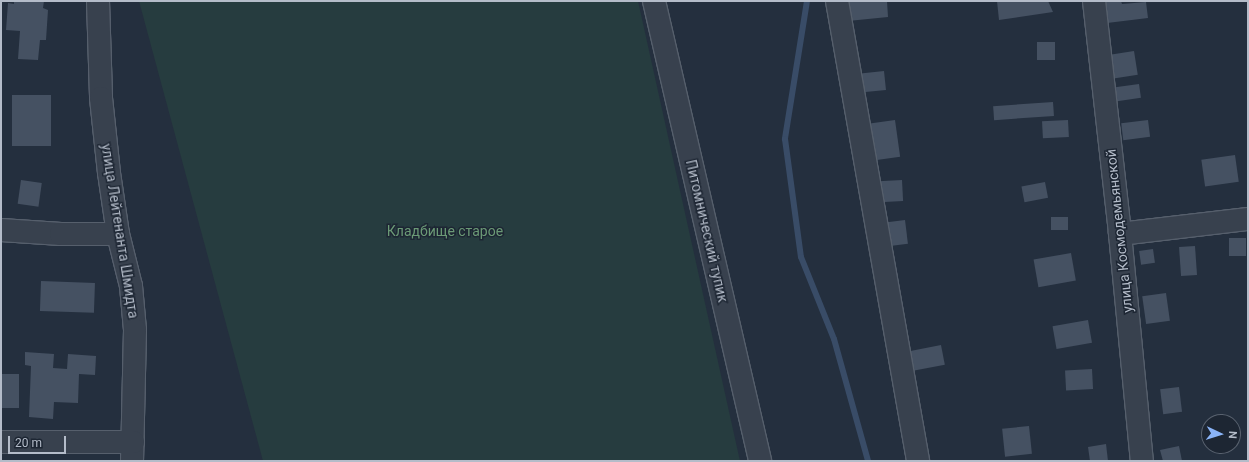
<!DOCTYPE html>
<html>
<head>
<meta charset="utf-8">
<style>
  body { margin:0 }
  #map { position:relative; width:1249px; height:462px; overflow:hidden; background:#242f3e; font-family:Roboto,sans-serif }
  div>[style] { position:absolute }
  [style*='--x'] { left:calc(var(--x)*1px); top:calc(var(--y)*1px); width:calc(var(--w)*1px); rotate:calc(var(--a)*1deg) }
  .green>* { inset:0; background:#263c3f }
  .stream>* { height:6px; margin:-3px; padding:0 3px; transform-origin:3px; border-radius:3px; background:#394c67 }
  .building>* { inset:0; background:#455162; transform-origin:0 0 }
  .roads { filter:drop-shadow(1px 0 #565f6c) drop-shadow(-1px 0 #565f6c) drop-shadow(0 1px #565f6c) drop-shadow(0 -1px #565f6c) }
  .minor>* { height:22px; margin:-11px; padding:0 11px; transform-origin:11px; border-radius:11px; background:#38414e }
  span { translate:-50% -50%; white-space:nowrap; text-align:center; line-height:1.15; -webkit-text-stroke:3px #1d2633; paint-order:stroke }
  .street-label { font-size:14px; color:#b4bcc9 }
  .park-label { font-size:14px; color:#6b9a76 }
  .frame { position:absolute; inset:0; border:2px solid #b4bcc9; pointer-events:none }
  .north { position:absolute; left:1201px; top:414px; width:40px; height:40px; box-sizing:border-box; background:#1d2633; border:1px solid #59626f; border-radius:50%; rotate:94deg; font-size:11px; font-weight:700; line-height:16px; text-align:center; color:#b4bcc9 }
  .north::after { content:''; display:block; margin:auto; width:14px; height:18px; background:#8ab4f8; clip-path:polygon(50% 0,100% 100%,50% 72%,0 100%) }
  .scale { position:absolute; left:8px; top:436px; width:58px; height:18px; box-sizing:border-box; border:2px solid #b4bcc9; border-top:0; padding-left:5px; font-size:12px; line-height:14px; white-space:nowrap; color:#b4bcc9; -webkit-text-stroke:3px #1d2633; paint-order:stroke }
</style>
</head>
<body>
<div id="map">
  <div class="green">
    <div style="clip-path:polygon(139px 1px,638px 1px,740px 461px,263px 461px)"></div>
  </div>
  <div class="stream">
    <div style="--x:807;--y:1;--w:140;--a:99.1"></div>
    <div style="--x:785;--y:139;--w:119;--a:82.3"></div>
    <div style="--x:801;--y:257;--w:88;--a:68.1"></div>
    <div style="--x:834;--y:339;--w:127;--a:74.4"></div>
  </div>
  <div class="building">
    <div style="clip-path:polygon(14px 1px,44px 1px,43px 8px,48px 10px,46px 40px,40px 40px,38px 60px,18px 59px,20px 31px,6px 30px,8px 3px,14px 4px)"></div>
    <div style="clip-path:polygon(846px 1px,887px 1px,888px 17px,848px 21px)"></div>
    <div style="clip-path:polygon(997px 1px,1048px 1px,1053px 12px,999px 20px)"></div>
    <div style="clip-path:polygon(1104px 1px,1121px 1px,1122px 4px,1146px 2px,1148px 18px,1107px 23px)"></div>
    <div style="left:1037px;top:42px;width:18px;height:18px"></div>
    <div style="left:1134px;top:51px;width:24px;height:26px;rotate:81deg"></div>
    <div style="left:884px;top:71px;width:19px;height:26px;rotate:84deg"></div>
    <div style="left:1139px;top:84px;width:14px;height:24px;rotate:82deg"></div>
    <div style="left:12px;top:95px;width:39px;height:51px"></div>
    <div style="left:1053px;top:102px;width:14px;height:60px;rotate:86deg"></div>
    <div style="left:895px;top:120px;width:37px;height:29px;rotate:82deg"></div>
    <div style="left:1068px;top:120px;width:17px;height:26px;rotate:87deg"></div>
    <div style="left:1148px;top:120px;width:17px;height:27px;rotate:83deg"></div>
    <div style="left:1235px;top:155px;width:27px;height:34px;rotate:82deg"></div>
    <div style="left:21px;top:180px;width:21px;height:24px;rotate:8deg"></div>
    <div style="left:902px;top:180px;width:21px;height:28px;rotate:87deg"></div>
    <div style="left:1045px;top:182px;width:16px;height:24px;rotate:79deg"></div>
    <div style="left:1068px;top:217px;width:13px;height:17px;rotate:90deg"></div>
    <div style="left:905px;top:220px;width:24px;height:24px;rotate:83deg"></div>
    <div style="left:1229px;top:238px;width:17px;height:18px"></div>
    <div style="left:1195px;top:246px;width:29px;height:16px;rotate:86deg"></div>
    <div style="left:1153px;top:249px;width:14px;height:14px;rotate:82deg"></div>
    <div style="left:1071px;top:253px;width:28px;height:38px;rotate:80deg"></div>
    <div style="left:41px;top:281px;width:54px;height:30px;rotate:2deg"></div>
    <div style="left:1166px;top:293px;width:28px;height:24px;rotate:82deg"></div>
    <div style="left:1088px;top:320px;width:23px;height:36px;rotate:80deg"></div>
    <div style="left:941px;top:345px;width:20px;height:35px;rotate:79deg"></div>
    <div style="clip-path:polygon(25px 352px,54px 354px,53px 368px,67px 369px,68px 354px,96px 356px,95px 375px,79px 374px,78px 403px,54px 402px,53px 419px,29px 417px,31px 366px,25px 365px)"></div>
    <div style="left:1092px;top:369px;width:20px;height:27px;rotate:87deg"></div>
    <div style="left:1px;top:374px;width:18px;height:34px"></div>
    <div style="left:1179px;top:387px;width:25px;height:19px;rotate:83deg"></div>
    <div style="left:1029px;top:426px;width:28px;height:27px;rotate:84deg"></div>
    <div style="clip-path:polygon(1106px 444px,1108px 461px,1090px 461px,1088px 447px)"></div>
    <div style="clip-path:polygon(1179px 446px,1182px 461px,1163px 461px,1160px 450px)"></div>
  </div>
  <div class="roads">
    <div class="minor">
      <div style="--x:98;--y:1;--w:97;--a:88.2"></div>
      <div style="--x:101;--y:98;--w:75;--a:83.9"></div>
      <div style="--x:109;--y:173;--w:62;--a:81.6"></div>
      <div style="--x:118;--y:234;--w:54;--a:76"></div>
      <div style="--x:131;--y:286;--w:44;--a:84.8"></div>
      <div style="--x:135;--y:330;--w:131;--a:91.3"></div>
      <div style="--x:654;--y:1;--w:472;--a:77"></div>
      <div style="--x:837;--y:1;--w:467;--a:80"></div>
      <div style="--x:1094;--y:1;--w:234;--a:83.6"></div>
      <div style="--x:1120;--y:234;--w:228;--a:84.5"></div>
      <div style="--x:1;--y:230;--w:60;--a:3.8"></div>
      <div style="--x:61;--y:234;--w:57;--a:0"></div>
      <div style="--x:1120;--y:234;--w:129;--a:-6.7"></div>
      <div style="--x:1;--y:442;--w:132;--a:0"></div>
    </div>
  </div>
  <div class="street-label">
    <span style="left:120px;top:231px;rotate:81deg">улица Лейтенанта Шмидта</span>
    <span style="left:707px;top:231px;rotate:77deg">Питомнический тупик</span>
    <span style="left:1119px;top:231px;rotate:-96deg">улица Космодемьянской</span>
  </div>
  <div class="park-label">
    <span style="left:445px;top:231px">Кладбище старое</span>
  </div>
  <div class="frame"></div>
  <div class="north">N</div>
  <div class="scale">20 m</div>
</div>
</body>
</html>
